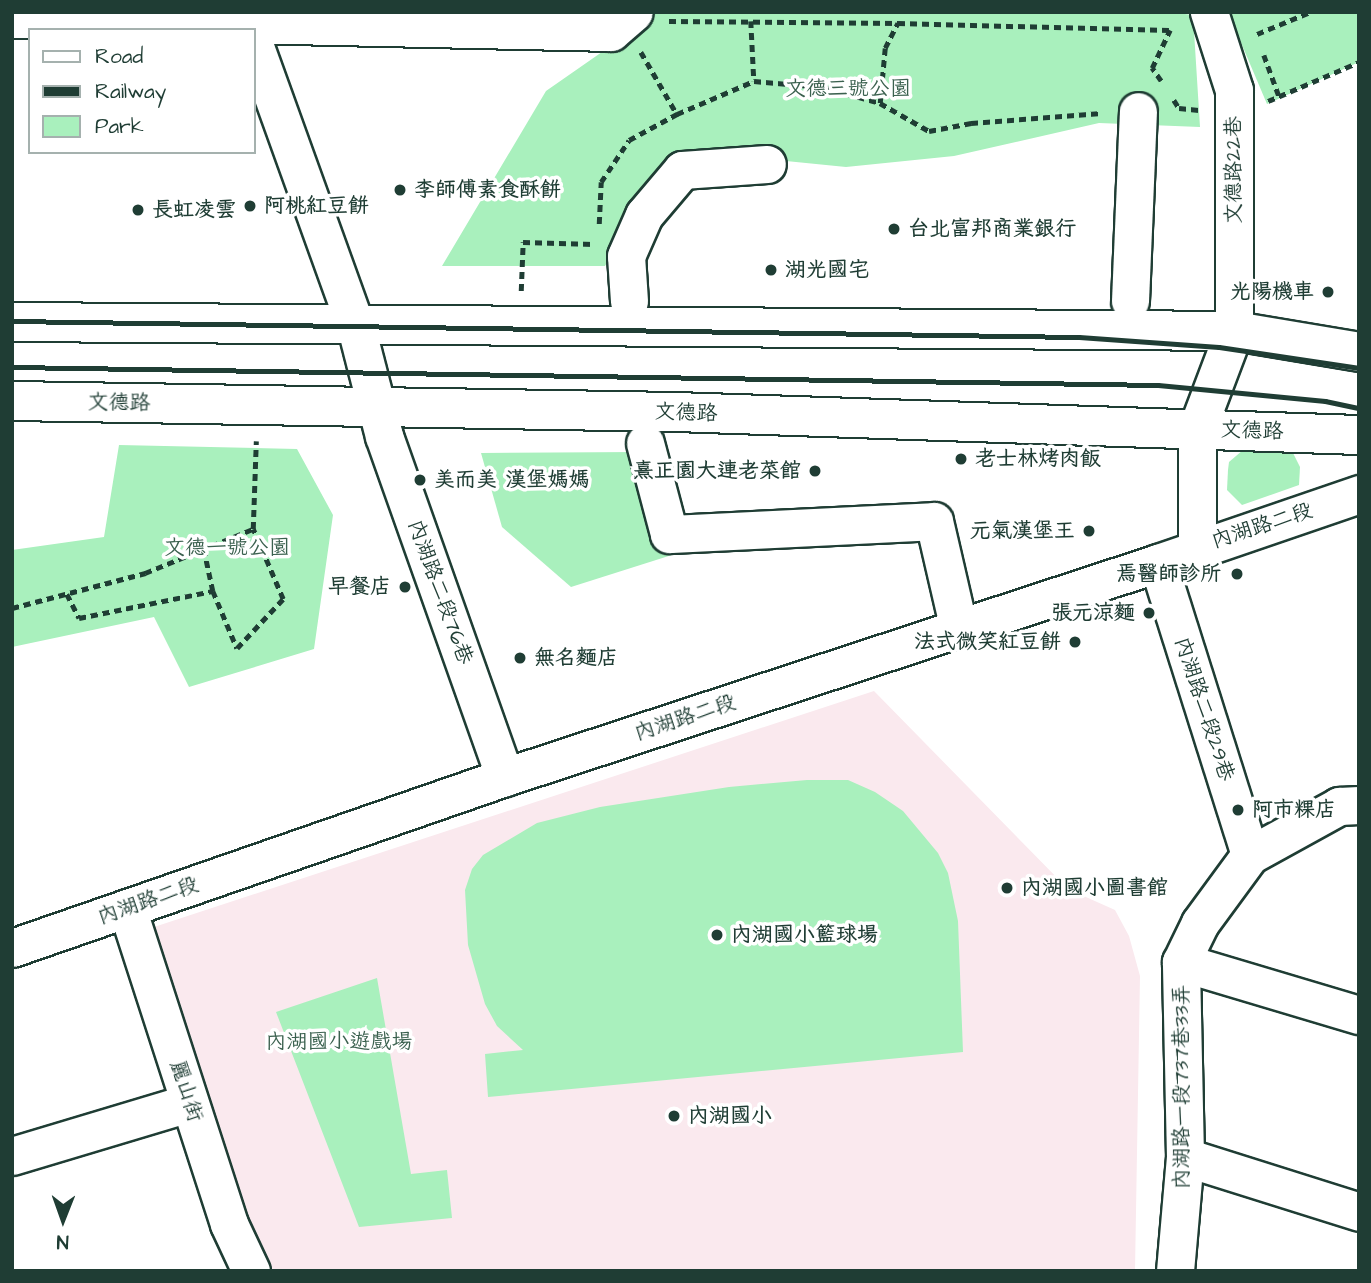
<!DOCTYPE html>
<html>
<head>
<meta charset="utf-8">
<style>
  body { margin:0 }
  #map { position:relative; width:1371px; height:1283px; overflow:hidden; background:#fff; font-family:"Architects Daughter","LXGW WenKai TC",sans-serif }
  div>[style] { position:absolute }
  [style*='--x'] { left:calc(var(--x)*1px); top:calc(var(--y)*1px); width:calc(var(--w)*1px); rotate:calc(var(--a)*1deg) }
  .built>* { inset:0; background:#fae9ee }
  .green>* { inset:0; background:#a9f0bd }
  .path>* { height:4.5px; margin-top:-2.25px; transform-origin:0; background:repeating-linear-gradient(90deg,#1f3d34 0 7px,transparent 0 12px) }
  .roads { filter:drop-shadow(2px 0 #1f3d34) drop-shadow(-2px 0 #1f3d34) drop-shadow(0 2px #1f3d34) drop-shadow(0 -2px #1f3d34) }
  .minor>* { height:37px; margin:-18.5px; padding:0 18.5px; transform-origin:18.5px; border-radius:18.5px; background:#fff }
  .major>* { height:38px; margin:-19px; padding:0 19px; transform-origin:19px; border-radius:19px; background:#fff }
  .rail>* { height:5px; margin:-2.5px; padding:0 2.5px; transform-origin:2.5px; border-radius:2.5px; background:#1f3d34 }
  .dots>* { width:19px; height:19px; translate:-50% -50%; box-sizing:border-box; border:4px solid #fff; border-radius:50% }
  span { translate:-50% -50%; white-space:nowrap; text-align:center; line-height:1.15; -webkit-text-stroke:7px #fff; paint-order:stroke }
  .park-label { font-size:21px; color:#3b614f }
  .street-label { font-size:21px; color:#1f3d34 }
  .poi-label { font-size:21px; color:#1f3d34; font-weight:700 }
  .left { translate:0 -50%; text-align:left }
  .right { translate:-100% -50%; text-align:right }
  .frame { position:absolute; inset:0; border:14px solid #1f3d34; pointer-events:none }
  .legend { position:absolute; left:28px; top:28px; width:228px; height:126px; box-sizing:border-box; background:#fff; border:2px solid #a5b1ae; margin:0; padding:9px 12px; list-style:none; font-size:21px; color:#1f3d34 }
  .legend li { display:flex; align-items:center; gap:14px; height:35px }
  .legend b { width:35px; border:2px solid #a5b1ae }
  .north { position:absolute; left:28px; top:1185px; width:70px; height:70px; -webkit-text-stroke:5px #fff; paint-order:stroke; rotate:181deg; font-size:19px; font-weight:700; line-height:28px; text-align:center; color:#1f3d34 }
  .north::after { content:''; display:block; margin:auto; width:24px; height:32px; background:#1f3d34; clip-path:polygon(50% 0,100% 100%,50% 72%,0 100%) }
</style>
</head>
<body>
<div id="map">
  <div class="built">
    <div style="clip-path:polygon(874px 691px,1068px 889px,1115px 910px,1129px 936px,1140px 976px,1135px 1271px,263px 1271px,151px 928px)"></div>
  </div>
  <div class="green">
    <div style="clip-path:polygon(651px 12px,1169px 12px,1193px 15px,1200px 127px,1099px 123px,954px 156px,846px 167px,766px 159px,644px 197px,605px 266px,442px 266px,546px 91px,612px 45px)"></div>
    <div style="clip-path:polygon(1228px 12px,1359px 12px,1359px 62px,1267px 104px)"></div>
    <div style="clip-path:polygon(1250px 444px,1292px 451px,1300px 467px,1299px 485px,1242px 505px,1227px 490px,1228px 470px,1229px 462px)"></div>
    <div style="clip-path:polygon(119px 445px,297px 449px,333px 515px,314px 649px,189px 687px,154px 617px,12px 647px,12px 550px,104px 537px)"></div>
    <div style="clip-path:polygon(640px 452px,675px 554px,571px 587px,502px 527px,481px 453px)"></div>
    <div style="clip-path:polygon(807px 780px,848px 780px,875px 792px,903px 811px,938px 853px,948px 873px,958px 921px,963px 1052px,488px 1097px,485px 1054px,523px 1050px,497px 1026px,485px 1004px,468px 945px,465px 890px,472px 869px,483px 855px,537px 823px,600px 807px,729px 787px)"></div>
    <div style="clip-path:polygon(377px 978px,411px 1174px,447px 1170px,452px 1218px,359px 1227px,276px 1012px)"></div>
  </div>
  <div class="path">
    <div style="--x:669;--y:21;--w:229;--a:0.5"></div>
    <div style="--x:898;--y:23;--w:271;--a:1.5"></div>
    <div style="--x:751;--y:21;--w:60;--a:87.1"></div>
    <div style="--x:1257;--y:34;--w:57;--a:-22.5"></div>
    <div style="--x:641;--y:52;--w:72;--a:59.9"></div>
    <div style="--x:1264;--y:55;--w:44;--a:69.9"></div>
    <div style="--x:1161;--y:81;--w:16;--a:-125"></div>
    <div style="--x:1152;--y:68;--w:42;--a:-64.7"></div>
    <div style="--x:1174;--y:100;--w:9;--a:58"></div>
    <div style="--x:1179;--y:108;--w:20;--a:6"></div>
    <div style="--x:1268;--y:101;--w:99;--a:-23.2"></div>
    <div style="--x:880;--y:103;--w:55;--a:-84.8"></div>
    <div style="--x:885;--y:48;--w:28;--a:-63"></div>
    <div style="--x:599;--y:224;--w:42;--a:-87.3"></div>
    <div style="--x:601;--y:182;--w:50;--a:-56.3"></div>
    <div style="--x:629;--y:140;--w:55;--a:-28.4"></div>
    <div style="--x:677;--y:114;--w:84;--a:-23.2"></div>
    <div style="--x:754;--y:81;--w:69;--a:5"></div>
    <div style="--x:823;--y:87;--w:59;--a:15.7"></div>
    <div style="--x:880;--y:103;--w:56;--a:29.7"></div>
    <div style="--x:929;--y:131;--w:43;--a:-10.8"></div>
    <div style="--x:971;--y:123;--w:131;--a:-4.4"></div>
    <div style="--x:521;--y:291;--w:49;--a:-87.7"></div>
    <div style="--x:523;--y:242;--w:71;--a:1.6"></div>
    <div style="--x:204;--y:549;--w:43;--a:77.9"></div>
    <div style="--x:67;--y:594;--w:27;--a:63"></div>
    <div style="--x:79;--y:618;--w:137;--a:-11.4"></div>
    <div style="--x:213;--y:591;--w:62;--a:67.2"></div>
    <div style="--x:237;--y:648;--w:67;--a:-46.8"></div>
    <div style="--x:283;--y:599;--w:76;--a:-113.2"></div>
    <div style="--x:12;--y:608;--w:138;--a:-14.7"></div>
    <div style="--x:145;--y:573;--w:117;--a:-22.2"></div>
    <div style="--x:253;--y:529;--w:88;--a:-88"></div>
  </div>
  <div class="roads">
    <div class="minor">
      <div style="--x:12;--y:19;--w:599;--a:1.24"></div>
      <div style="--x:611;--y:32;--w:30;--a:-41"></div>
      <div style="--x:254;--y:44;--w:301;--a:70.2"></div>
      <div style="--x:356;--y:327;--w:113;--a:75.6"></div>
      <div style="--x:384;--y:436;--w:362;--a:70.5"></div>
      <div style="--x:629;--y:301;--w:45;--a:-93.8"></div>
      <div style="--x:626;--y:256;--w:45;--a:-66.3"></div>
      <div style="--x:644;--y:215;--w:59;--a:-49.8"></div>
      <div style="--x:682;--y:170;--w:85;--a:-4"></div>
      <div style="--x:1130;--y:301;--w:190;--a:-87.6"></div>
      <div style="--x:645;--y:443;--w:94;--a:75.2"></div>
      <div style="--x:669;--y:534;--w:265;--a:-2.8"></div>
      <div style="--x:934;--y:521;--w:111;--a:77"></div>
      <div style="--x:1197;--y:548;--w:119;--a:-90"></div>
      <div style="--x:1197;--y:429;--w:105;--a:-69.3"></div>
      <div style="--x:1234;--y:331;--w:241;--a:-90"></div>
      <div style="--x:1234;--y:90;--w:82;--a:-107.8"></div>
      <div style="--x:1158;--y:563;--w:306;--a:72.5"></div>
      <div style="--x:127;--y:908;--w:332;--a:72.1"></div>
      <div style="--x:229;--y:1224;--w:52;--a:64.9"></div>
      <div style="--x:12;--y:948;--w:522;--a:-19.13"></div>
      <div style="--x:505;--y:777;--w:687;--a:-18.14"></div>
      <div style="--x:1158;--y:563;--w:213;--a:-18.9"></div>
      <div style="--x:1181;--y:962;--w:186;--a:16.6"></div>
      <div style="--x:12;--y:1156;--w:185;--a:-16.7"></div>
      <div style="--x:1185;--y:1157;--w:182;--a:17.5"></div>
      <div style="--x:1175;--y:1271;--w:114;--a:-85"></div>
      <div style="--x:1185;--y:1157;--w:195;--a:-91.2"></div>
      <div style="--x:1181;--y:962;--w:43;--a:-64"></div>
      <div style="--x:1200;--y:923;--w:84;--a:-53.7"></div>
      <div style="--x:1250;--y:855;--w:102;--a:-28.8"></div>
      <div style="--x:1339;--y:806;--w:20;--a:-3"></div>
    </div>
    <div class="major">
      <div style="--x:12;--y:322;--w:1222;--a:0.42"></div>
      <div style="--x:1234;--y:331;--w:127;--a:9.5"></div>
      <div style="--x:12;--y:401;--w:664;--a:0.95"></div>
      <div style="--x:676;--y:412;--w:683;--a:1.93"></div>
    </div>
  </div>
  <div class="rail">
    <div style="--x:12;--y:321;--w:1067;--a:0.86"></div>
    <div style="--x:1079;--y:337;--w:140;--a:4.1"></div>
    <div style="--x:1219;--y:347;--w:142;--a:8.5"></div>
    <div style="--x:12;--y:367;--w:1146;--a:0.9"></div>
    <div style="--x:1158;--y:385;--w:168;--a:5.5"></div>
    <div style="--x:1325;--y:401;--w:35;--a:12"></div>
  </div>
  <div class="dots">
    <div style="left:400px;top:190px;background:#1f3d34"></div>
    <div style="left:250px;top:206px;background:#1f3d34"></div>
    <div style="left:138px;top:210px;background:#1f3d34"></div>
    <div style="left:894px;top:229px;background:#1f3d34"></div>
    <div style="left:771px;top:270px;background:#1f3d34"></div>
    <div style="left:1328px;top:292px;background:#1f3d34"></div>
    <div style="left:961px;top:459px;background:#1f3d34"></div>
    <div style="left:815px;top:471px;background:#1f3d34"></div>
    <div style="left:420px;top:480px;background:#1f3d34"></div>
    <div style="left:1089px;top:531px;background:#1f3d34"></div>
    <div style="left:1237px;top:574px;background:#1f3d34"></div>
    <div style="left:405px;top:587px;background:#1f3d34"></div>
    <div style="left:1149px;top:613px;background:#1f3d34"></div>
    <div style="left:1075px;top:642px;background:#1f3d34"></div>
    <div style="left:520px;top:658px;background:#1f3d34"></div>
    <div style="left:1238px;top:810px;background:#1f3d34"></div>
    <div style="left:1007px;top:888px;background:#1f3d34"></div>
    <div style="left:717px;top:935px;background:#1f3d34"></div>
    <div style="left:674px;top:1116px;background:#1f3d34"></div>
  </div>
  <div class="park-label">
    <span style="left:848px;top:89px">文德三號公園</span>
    <span style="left:227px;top:548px">文德一號公園</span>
    <span style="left:339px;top:1042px">內湖國小遊戲場</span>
  </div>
  <div class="street-label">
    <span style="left:1234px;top:170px;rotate:-90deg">文德路22巷</span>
    <span style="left:119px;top:403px;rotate:1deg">文德路</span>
    <span style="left:686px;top:413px;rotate:2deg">文德路</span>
    <span style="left:1252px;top:431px;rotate:2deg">文德路</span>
    <span style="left:1262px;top:526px;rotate:-18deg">內湖路二段</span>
    <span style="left:440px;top:592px;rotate:70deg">內湖路二段76巷</span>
    <span style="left:1204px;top:709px;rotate:72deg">內湖路二段29巷</span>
    <span style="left:685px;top:718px;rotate:-18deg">內湖路二段</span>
    <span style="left:148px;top:901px;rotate:-19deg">內湖路二段</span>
    <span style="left:1182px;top:1087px;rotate:-90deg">內湖路一段737巷33弄</span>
    <span style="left:186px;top:1091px;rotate:72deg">麗山街</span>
  </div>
  <div class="poi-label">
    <span class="left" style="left:414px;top:190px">李師傅素食酥餅</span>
    <span class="left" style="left:264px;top:206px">阿桃紅豆餅</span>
    <span class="left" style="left:152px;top:210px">長虹凌雲</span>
    <span class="left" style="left:908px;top:229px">台北富邦商業銀行</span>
    <span class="left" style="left:785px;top:270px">湖光國宅</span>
    <span class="right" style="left:1314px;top:292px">光陽機車</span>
    <span class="left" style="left:975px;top:459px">老士林烤肉飯</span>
    <span class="right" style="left:801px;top:471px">熹正園大連老菜館</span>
    <span class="left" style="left:434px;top:480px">美而美 漢堡媽媽</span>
    <span class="right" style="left:1075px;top:531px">元氣漢堡王</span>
    <span class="right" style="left:1221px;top:574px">焉醫師診所</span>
    <span class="right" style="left:391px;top:587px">早餐店</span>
    <span class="right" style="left:1135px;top:613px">張元涼麵</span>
    <span class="right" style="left:1061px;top:642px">法式微笑紅豆餅</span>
    <span class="left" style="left:534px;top:658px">無名麵店</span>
    <span class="left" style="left:1252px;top:810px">阿市粿店</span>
    <span class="left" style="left:1021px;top:888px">內湖國小圖書館</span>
    <span class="left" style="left:731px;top:935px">內湖國小籃球場</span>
    <span class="left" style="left:688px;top:1116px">內湖國小</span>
  </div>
  <div class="frame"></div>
  <ul class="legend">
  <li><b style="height:9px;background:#fff"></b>Road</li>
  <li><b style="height:9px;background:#1f3d34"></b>Railway</li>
  <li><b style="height:19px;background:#a9f0bd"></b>Park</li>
  </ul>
  <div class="north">N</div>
</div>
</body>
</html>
